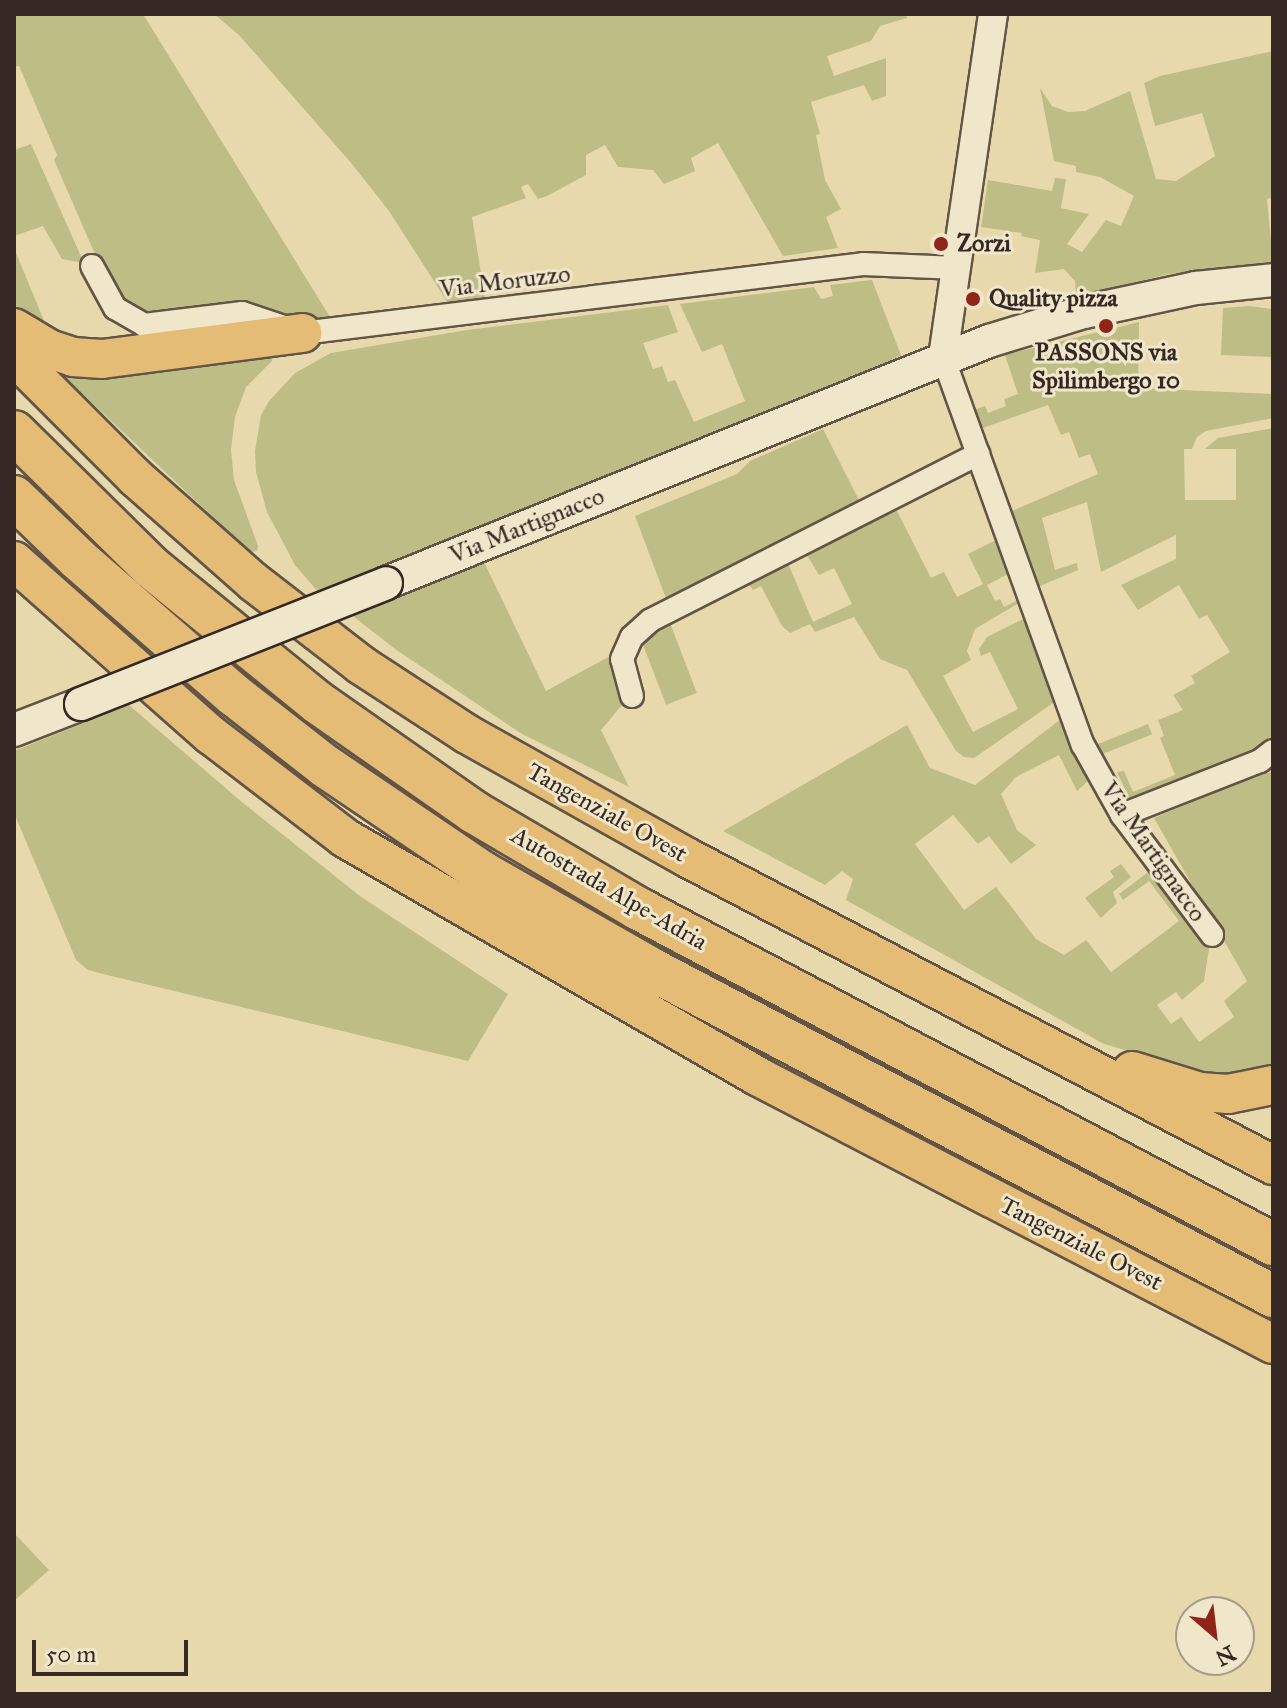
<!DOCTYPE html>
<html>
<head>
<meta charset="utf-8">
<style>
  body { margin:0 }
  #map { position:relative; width:1287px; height:1708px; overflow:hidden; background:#e8d9ad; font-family:"IM FELL Great Primer",serif }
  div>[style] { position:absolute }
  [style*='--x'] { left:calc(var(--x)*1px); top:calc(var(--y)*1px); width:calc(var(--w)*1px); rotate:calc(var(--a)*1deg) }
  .green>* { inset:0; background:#bdbd85; transform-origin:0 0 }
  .roads { filter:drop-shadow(2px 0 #625446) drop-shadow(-2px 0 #625446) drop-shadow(0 2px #625446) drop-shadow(0 -2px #625446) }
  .minor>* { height:22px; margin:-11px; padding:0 11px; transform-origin:11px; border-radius:11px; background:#f0e6ca }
  .tertiary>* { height:28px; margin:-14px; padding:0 14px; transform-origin:14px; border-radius:14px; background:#f0e6ca }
  .secondary>* { height:32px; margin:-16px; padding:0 16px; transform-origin:16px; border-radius:16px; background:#f0e6ca }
  .trunk>* { height:38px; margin:-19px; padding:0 19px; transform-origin:19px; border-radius:19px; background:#e4bc76 }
  .motorway>* { height:42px; margin:-21px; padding:0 21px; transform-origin:21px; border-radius:21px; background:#e4bc76 }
  .bridges { filter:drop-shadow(2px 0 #362824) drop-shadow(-2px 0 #362824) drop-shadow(0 2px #362824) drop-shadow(0 -2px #362824) }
  .secondary-bridge>* { height:32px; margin:-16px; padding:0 16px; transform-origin:16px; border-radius:16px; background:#f0e6ca }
  .dots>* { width:22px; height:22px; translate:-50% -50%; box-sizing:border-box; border:4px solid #f0e6ca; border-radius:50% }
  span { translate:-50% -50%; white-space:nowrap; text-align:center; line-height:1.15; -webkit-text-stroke:6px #f0e6ca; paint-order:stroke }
  .poi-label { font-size:24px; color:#362824; font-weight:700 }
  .left { translate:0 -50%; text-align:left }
  .street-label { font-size:24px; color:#362824 }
  .frame { position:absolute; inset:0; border:16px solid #362824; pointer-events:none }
  .north { position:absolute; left:1175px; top:1596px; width:80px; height:80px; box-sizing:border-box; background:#f0e6ca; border:2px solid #a69a88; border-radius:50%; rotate:152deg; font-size:22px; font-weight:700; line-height:32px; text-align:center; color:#362824 }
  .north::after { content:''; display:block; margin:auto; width:28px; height:36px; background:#8f2418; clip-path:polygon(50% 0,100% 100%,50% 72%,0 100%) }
  .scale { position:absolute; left:32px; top:1640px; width:156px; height:36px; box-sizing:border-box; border:4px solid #362824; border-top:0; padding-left:10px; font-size:24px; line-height:28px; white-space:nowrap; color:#362824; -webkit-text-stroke:6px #f0e6ca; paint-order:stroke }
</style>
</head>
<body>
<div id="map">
  <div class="green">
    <div style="clip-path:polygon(14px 14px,143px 14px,330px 317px,302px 322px,246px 302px,154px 316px,135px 314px,108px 284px,54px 160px,57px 155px,19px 66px,14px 67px)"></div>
    <div style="clip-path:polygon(214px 14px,906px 14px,907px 18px,880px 26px,871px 41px,827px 56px,834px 76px,886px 58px,886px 96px,872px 101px,864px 85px,811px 102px,820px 134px,816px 135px,825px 180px,841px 209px,826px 217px,838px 248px,783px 256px,718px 143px,691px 158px,695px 171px,664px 184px,653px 170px,618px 167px,605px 145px,586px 155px,586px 175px,547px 196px,538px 199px,528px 184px,521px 187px,526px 198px,472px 217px,485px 298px,448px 303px,389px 211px,352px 164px,239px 35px)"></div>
    <div style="clip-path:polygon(1273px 51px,1273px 197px,1267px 199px,1273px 262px,1169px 274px,1076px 296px,1075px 281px,1064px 269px,1035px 273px,1040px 240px,1021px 236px,1022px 233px,981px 227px,988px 180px,1052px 191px,1055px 178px,1066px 179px,1061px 208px,1089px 214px,1067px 244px,1082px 252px,1106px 220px,1121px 226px,1134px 196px,1100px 177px,1076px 172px,1076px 166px,1054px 161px,1040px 88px,1052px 106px,1068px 112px,1085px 111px,1130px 91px,1156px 179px,1176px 181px,1215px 156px,1202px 113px,1155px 126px,1144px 83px,1160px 76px)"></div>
    <div style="clip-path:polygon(31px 144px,84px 263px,62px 259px,43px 226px,14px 236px,14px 150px)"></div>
    <div style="clip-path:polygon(14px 248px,52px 340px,14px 318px)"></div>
    <div style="clip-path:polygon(872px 280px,901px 355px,872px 372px,319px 593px,295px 565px,267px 512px,256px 472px,255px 451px,261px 415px,269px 401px,295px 373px,331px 353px,467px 330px,668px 305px,678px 332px,643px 343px,653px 369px,662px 366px,668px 382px,675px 380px,694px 422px,745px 401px,722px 344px,702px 352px,680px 304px,814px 287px,821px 299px,833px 296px,830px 285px)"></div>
    <div style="clip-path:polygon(1249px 306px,1273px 309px,1273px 357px,1221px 355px,1223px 308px)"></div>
    <div style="clip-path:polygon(1139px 322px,1138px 388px,1273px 394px,1273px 418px,1206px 431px,1197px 437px,1192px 449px,1184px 449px,1185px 500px,1236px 500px,1236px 449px,1205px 449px,1218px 438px,1273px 428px,1273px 741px,1130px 800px,1117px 772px,1124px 771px,1133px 792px,1175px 775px,1160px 738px,1164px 736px,1158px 720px,1183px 710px,1173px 695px,1195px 683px,1191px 676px,1230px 652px,1207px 615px,1199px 619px,1179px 585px,1138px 610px,1121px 585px,1176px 559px,1176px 535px,1101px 572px,1087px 502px,1042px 518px,1055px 570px,1077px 563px,1078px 570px,1038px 587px,1012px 511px,1098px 474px,1090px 454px,1079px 458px,1069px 432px,1061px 435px,1048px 405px,980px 429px,973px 410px,985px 406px,988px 413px,1006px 406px,1004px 399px,1018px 394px,1005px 355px)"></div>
    <div style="clip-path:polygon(273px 354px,272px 361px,246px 387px,235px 417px,231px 450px,234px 480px,258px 546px,257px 551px,250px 552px,51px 364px)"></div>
    <div style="clip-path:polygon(823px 429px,861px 504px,667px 601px,635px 516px,737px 474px,750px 461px)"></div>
    <div style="clip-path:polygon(895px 507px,931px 578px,944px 572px,957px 597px,983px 584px,968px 554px,996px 540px,1008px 574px,987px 585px,995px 601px,1000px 599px,1004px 607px,1018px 600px,1019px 603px,975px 629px,967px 651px,971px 660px,943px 676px,973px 732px,1018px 709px,990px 652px,981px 656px,979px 649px,987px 637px,1025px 618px,1056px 701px,974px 758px,964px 757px,956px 751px,907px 670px,880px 659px,854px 617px,815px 632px,810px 624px,790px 633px,782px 626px,761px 586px,753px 590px,747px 582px,787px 561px,813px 622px,852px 604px,834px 568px,819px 575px,805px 552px)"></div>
    <div style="clip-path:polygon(484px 562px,546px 691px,612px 655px,626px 700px,601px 730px,629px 787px,522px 734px,395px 649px,353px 616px)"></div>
    <div style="left:670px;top:623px;width:75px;height:33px;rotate:69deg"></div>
    <div style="clip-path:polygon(129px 705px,243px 803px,360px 896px,508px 994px,468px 1061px,107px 975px,88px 970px,76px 960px,14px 813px,14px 751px)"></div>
    <div style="clip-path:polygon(1061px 719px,1088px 781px,1077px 791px,1059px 755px,1016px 777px,1001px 794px,1017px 830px,1036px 845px,1011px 864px,989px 836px,978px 844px,953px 815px,915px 844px,964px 910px,996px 887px,1036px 939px,1064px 955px,1086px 940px,1111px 972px,1179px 921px,1149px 881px,1123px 900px,1119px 894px,1151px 870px,1210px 942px,1204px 981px,1182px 1000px,1176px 992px,1157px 1005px,1171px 1024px,1181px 1017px,1199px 1042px,1234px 1017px,1224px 1001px,1247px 981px,1154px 818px,1259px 774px,1273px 772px,1273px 1076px,1248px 1085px,1104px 1044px,846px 900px,853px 879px,842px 871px,825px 885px,723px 831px,907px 725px,930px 768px,975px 785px)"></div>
    <div style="left:1148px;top:724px;width:11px;height:55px;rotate:68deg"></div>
    <div style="clip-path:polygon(1121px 864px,1131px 877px,1113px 892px,1117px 903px,1101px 918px,1085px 898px,1114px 877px,1110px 871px)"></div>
    <div style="clip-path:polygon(14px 1533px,49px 1570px,14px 1601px)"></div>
  </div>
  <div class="roads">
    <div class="minor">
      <div style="--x:92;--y:266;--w:48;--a:61.3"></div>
      <div style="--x:115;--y:308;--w:34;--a:30"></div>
      <div style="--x:144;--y:325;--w:99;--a:-7"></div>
      <div style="--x:242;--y:313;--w:63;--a:18.4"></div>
      <div style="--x:302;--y:333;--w:565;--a:-7.01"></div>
      <div style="--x:863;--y:264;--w:94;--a:2.4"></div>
      <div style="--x:943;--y:357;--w:412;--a:70.2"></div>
      <div style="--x:1083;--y:745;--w:80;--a:60.9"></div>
      <div style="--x:1122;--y:815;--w:150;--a:53.1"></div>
      <div style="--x:632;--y:696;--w:38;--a:-105"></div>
      <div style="--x:622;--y:659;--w:24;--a:-66"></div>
      <div style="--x:632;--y:637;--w:25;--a:-42"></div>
      <div style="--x:651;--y:620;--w:367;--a:-26.9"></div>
      <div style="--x:1122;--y:815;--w:148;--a:-21.4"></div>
      <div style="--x:1260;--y:761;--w:16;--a:-38"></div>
    </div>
    <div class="tertiary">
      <div style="--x:943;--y:357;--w:347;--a:-81.7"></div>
    </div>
    <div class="secondary">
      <div style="--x:386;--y:583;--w:650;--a:-21.87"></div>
      <div style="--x:989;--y:341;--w:99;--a:-17"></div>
      <div style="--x:1084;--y:312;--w:115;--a:-12.1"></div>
      <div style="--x:1196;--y:288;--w:77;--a:-5.9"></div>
      <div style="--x:14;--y:730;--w:72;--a:-21.2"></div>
    </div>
    <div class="trunk">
      <div style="--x:14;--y:328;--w:41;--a:31"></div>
      <div style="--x:49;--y:349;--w:25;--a:18"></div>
      <div style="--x:73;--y:357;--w:29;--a:4"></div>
      <div style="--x:102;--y:359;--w:202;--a:-7.4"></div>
      <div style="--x:14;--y:356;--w:171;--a:45"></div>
      <div style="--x:135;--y:477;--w:160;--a:41.5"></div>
      <div style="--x:255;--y:583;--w:134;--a:37.7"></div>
      <div style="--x:361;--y:665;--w:126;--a:33.1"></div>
      <div style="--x:467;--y:734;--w:253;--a:29.3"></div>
      <div style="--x:688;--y:858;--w:661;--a:27.69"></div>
      <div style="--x:14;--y:561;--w:263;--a:41.5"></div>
      <div style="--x:211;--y:735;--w:169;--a:37.5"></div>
      <div style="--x:345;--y:838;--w:476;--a:30"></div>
      <div style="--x:757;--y:1076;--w:581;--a:27.45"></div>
      <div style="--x:1132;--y:1071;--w:71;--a:17.2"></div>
      <div style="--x:1200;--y:1092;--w:28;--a:4"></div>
      <div style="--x:1228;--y:1094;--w:46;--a:-11.3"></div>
    </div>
    <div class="motorway">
      <div style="--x:14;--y:432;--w:192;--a:44.6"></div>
      <div style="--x:151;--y:567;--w:214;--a:39.1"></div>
      <div style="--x:317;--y:702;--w:192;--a:35"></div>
      <div style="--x:474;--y:812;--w:191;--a:30.5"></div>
      <div style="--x:639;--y:909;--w:717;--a:27.85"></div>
      <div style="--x:14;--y:497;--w:89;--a:44.1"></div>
      <div style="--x:78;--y:559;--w:207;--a:41.1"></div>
      <div style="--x:234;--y:695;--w:115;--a:38"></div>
      <div style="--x:325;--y:766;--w:191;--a:34.1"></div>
      <div style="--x:483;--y:873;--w:193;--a:29.7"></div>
      <div style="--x:651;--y:969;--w:703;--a:27.73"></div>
    </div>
  </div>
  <div class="bridges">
    <div class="secondary-bridge">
      <div style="--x:81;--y:704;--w:328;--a:-21.6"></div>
    </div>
  </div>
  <div class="dots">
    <div style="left:941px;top:244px;background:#8f2418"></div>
    <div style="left:973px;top:299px;background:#8f2418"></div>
    <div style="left:1106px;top:326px;background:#8f2418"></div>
  </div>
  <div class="poi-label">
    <span class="left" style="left:957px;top:244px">Zorzi</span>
    <span class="left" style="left:989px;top:299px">Quality pizza</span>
    <span style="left:1106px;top:367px">PASSONS via<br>Spilimbergo 10</span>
  </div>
  <div class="street-label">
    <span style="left:505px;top:282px;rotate:-7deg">Via Moruzzo</span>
    <span style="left:527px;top:526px;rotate:-22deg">Via Martignacco</span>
    <span style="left:607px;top:813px;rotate:29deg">Tangenziale Ovest</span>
    <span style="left:1153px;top:852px;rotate:55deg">Via Martignacco</span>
    <span style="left:609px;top:889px;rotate:30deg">Autostrada Alpe-Adria</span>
    <span style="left:1081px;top:1244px;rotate:27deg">Tangenziale Ovest</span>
  </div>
  <div class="frame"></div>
  <div class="north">N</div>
  <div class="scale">50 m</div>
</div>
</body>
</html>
